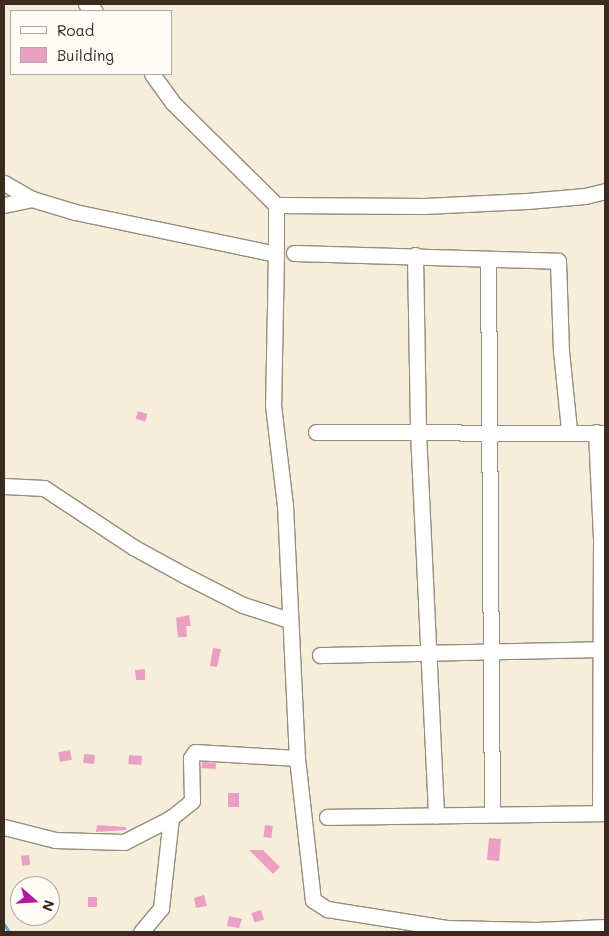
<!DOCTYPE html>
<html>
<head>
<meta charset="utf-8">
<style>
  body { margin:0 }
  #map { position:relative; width:609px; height:936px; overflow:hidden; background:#f6edda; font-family:Mali,sans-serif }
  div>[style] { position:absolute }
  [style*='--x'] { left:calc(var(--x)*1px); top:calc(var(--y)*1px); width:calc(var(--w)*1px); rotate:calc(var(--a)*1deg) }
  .stream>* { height:3px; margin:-1.5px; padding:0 1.5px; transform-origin:1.5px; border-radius:1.5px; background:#68a8db }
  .building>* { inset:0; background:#eba0c3; transform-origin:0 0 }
  .roads { filter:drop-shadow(1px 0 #988c7c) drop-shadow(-1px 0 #988c7c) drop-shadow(0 1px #988c7c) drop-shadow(0 -1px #988c7c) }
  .minor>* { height:15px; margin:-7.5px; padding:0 7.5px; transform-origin:7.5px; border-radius:7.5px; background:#fff }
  span { translate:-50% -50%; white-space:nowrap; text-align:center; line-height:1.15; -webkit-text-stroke:4px #fdfcf7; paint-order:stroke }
  .frame { position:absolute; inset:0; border:5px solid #3b2a1e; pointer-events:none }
  .legend { position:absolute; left:10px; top:10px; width:162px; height:65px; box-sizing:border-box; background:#fdfcf7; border:1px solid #afa8a0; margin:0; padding:6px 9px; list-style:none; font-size:15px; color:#3b2a1e }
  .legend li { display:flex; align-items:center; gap:10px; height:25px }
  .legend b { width:25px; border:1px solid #afa8a0 }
  .north { position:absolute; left:10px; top:876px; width:50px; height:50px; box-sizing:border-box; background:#fdfcf7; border:1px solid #afa8a0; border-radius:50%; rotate:109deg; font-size:14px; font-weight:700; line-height:20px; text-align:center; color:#3b2a1e }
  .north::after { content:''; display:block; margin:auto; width:18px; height:22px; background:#b5179e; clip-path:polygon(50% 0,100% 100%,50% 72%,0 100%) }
</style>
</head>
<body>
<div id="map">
  <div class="stream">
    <div style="--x:4;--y:924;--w:9;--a:58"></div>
  </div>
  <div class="building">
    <div style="left:138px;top:411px;width:10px;height:8px;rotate:17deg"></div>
    <div style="clip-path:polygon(189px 615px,191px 626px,186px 626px,187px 637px,178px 637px,176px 618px)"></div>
    <div style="clip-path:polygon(213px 648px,221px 649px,217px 667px,210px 666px)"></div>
    <div style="clip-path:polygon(145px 669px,145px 680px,136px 680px,135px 670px)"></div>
    <div style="left:70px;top:750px;width:10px;height:12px;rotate:79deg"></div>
    <div style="left:84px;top:754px;width:11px;height:9px;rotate:5deg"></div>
    <div style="left:129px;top:755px;width:13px;height:9px;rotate:4deg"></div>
    <div style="left:202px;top:762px;width:14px;height:6px;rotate:4deg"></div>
    <div style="left:239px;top:793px;width:14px;height:11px;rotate:90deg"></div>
    <div style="clip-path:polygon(97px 825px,126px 827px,126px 830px,96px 832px)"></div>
    <div style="left:265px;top:825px;width:8px;height:12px;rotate:7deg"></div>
    <div style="left:489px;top:838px;width:12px;height:22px;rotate:5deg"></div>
    <div style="clip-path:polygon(249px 850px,263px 850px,280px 867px,273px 874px)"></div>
    <div style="left:29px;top:855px;width:10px;height:8px;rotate:84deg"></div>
    <div style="clip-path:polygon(204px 895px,207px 906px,196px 908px,194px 898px)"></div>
    <div style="left:88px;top:897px;width:9px;height:10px"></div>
    <div style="left:261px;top:910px;width:10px;height:10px;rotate:73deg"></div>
    <div style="clip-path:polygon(229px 916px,242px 919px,239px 928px,227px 926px)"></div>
  </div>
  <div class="roads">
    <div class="minor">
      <div style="--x:86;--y:4;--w:11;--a:38"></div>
      <div style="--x:152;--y:74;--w:34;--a:54"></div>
      <div style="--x:172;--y:102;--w:146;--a:44.7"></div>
      <div style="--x:276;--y:205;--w:49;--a:90"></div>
      <div style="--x:4;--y:183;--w:32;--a:30"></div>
      <div style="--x:4;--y:205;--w:29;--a:-12"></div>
      <div style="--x:32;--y:199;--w:45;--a:16.8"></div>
      <div style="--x:75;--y:212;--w:205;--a:11.8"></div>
      <div style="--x:276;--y:254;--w:151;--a:91.1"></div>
      <div style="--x:273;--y:405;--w:101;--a:83.2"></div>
      <div style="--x:285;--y:505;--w:253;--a:87.3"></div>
      <div style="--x:297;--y:758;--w:143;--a:83.6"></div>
      <div style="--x:313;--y:900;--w:17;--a:33"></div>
      <div style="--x:327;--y:909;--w:121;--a:9"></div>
      <div style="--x:447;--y:928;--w:88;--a:1.3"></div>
      <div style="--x:535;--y:930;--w:70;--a:-2.5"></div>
      <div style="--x:276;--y:205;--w:148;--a:0.4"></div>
      <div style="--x:424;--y:206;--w:103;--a:-2.8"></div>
      <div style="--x:527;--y:201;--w:58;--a:-4.9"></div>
      <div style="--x:585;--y:196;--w:21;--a:-14"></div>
      <div style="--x:294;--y:253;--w:264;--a:1.7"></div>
      <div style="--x:558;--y:261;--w:90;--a:88.1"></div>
      <div style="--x:561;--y:351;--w:79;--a:84.2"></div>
      <div style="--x:415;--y:255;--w:177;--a:89"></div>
      <div style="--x:418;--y:432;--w:384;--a:87.3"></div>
      <div style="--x:488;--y:260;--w:553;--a:89.59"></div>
      <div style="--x:316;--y:432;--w:289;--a:0.2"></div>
      <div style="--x:596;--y:432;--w:108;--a:87.3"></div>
      <div style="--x:601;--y:540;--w:273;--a:90.2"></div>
      <div style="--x:4;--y:486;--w:40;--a:2.9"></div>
      <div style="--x:44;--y:488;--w:107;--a:33.5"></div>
      <div style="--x:133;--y:547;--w:58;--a:28.8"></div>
      <div style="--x:184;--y:575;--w:66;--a:27"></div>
      <div style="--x:243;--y:605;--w:48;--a:18.1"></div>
      <div style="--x:320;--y:655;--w:285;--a:-1.2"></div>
      <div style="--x:327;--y:817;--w:278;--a:-0.8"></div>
      <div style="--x:4;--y:827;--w:53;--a:14.3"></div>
      <div style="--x:55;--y:840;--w:69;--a:1.7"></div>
      <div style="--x:124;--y:842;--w:53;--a:-27.1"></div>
      <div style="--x:171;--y:818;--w:27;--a:-39"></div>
      <div style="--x:192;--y:801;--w:43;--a:-91.3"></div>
      <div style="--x:191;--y:758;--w:7;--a:-56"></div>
      <div style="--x:195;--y:752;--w:102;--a:3.4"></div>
      <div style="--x:141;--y:932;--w:31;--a:-50"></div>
      <div style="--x:161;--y:908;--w:91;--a:-83.7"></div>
    </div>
  </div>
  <div class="frame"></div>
  <ul class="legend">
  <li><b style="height:6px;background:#fff"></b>Road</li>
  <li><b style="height:14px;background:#eba0c3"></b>Building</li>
  </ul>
  <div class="north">N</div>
</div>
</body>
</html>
